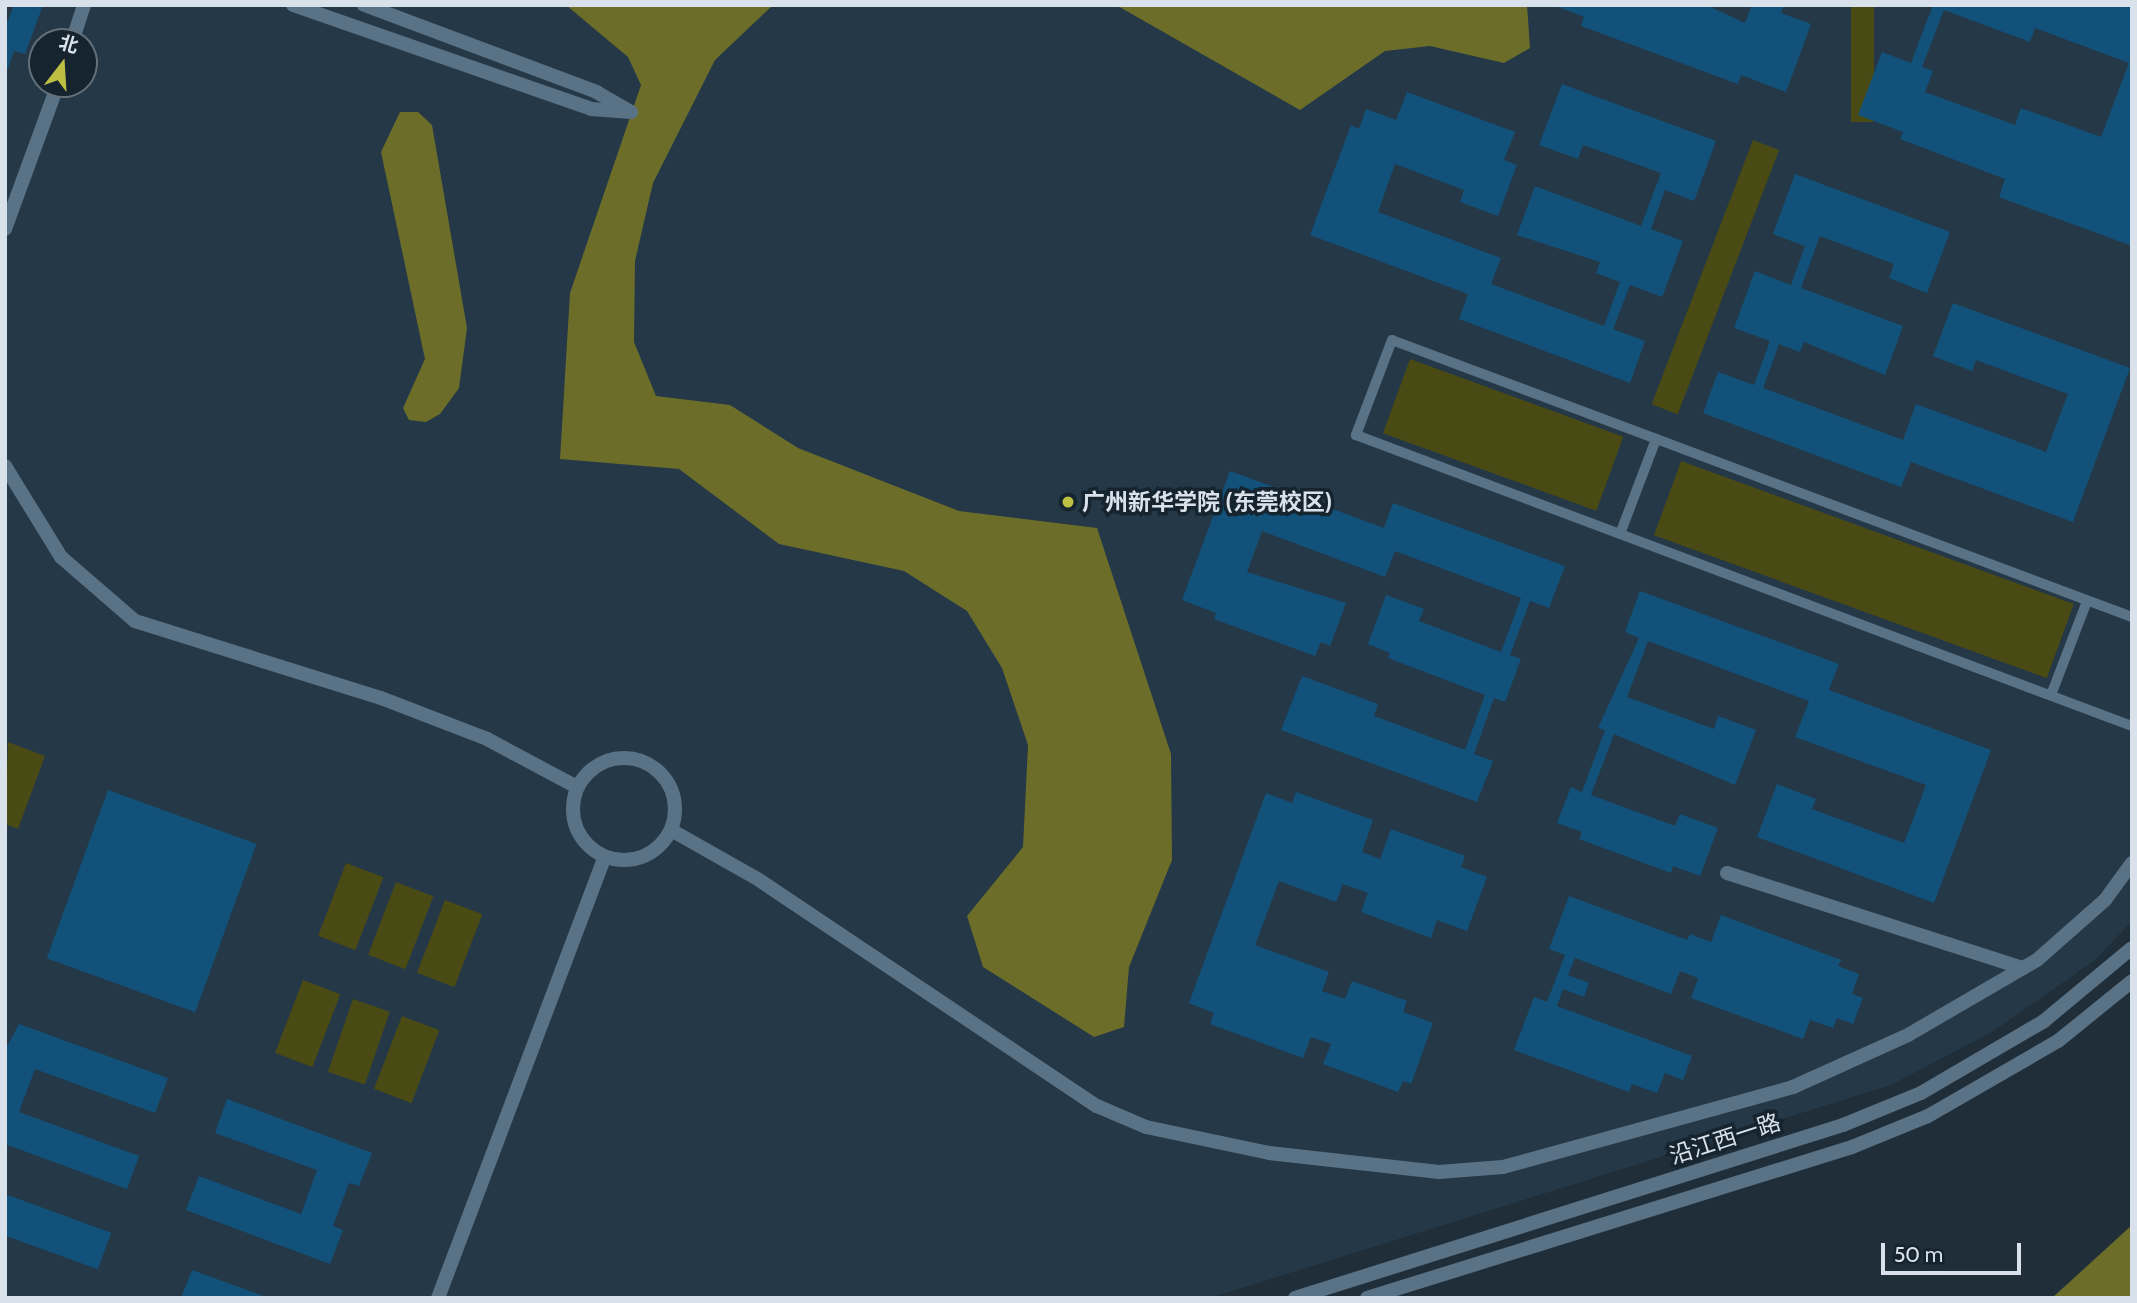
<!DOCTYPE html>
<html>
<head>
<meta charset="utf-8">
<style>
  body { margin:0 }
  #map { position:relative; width:2137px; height:1303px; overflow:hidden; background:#1f2e39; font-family:Cabin,"Noto Sans SC",sans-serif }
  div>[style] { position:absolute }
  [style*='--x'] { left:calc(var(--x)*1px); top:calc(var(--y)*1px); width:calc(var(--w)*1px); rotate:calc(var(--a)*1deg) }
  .built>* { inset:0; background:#243847 }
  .green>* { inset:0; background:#4a4a14; transform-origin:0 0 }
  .water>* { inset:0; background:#6c6d29 }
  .building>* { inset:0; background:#12527a; transform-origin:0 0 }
  .pedestrian>* { height:10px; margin:-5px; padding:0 5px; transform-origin:5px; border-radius:5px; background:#5a7285 }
  .minor>* { height:14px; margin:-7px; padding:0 7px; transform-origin:7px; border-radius:7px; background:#5a7285 }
  .minor>.ring { margin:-7px; padding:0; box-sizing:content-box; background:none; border:14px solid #5a7285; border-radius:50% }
  .tertiary>* { height:14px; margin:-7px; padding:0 7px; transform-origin:7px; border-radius:7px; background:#5a7285 }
  .dots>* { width:19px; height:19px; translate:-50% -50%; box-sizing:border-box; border:4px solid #15242f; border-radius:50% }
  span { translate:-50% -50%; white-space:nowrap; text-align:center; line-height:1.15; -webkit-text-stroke:7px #15242f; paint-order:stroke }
  .poi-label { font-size:23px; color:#d9e2ea; font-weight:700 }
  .left { translate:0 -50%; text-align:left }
  .street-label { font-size:23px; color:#d9e2ea }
  .frame { position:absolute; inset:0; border:7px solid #d9e2ea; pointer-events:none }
  .north { position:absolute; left:28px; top:28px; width:70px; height:70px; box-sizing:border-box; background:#15242f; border:2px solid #63707a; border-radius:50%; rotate:17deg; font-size:19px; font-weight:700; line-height:28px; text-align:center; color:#d9e2ea }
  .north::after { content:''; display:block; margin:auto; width:24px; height:32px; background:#bdbf43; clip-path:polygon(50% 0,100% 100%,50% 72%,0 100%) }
  .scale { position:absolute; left:1881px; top:1243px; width:140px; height:32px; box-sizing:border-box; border:4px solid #d9e2ea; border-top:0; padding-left:9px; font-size:21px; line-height:24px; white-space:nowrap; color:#d9e2ea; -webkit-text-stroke:5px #15242f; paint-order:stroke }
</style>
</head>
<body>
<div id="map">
  <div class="built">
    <div style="clip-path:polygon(evenodd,5px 5px,2132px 5px,2132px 921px,2094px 961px,1992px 1032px,1891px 1085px,1210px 1298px,5px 1298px,5px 5px,42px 42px,84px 42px,84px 84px,42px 84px,42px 42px)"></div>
  </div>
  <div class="green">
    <div style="left:1851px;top:5px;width:23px;height:117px"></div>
    <div style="left:1753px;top:140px;width:28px;height:283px;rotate:21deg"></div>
    <div style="left:1410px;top:359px;width:227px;height:79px;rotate:20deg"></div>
    <div style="left:1681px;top:461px;width:418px;height:79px;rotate:20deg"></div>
    <div style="clip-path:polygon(8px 742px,45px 756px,18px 829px,5px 824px)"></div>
    <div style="left:346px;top:863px;width:40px;height:78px;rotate:21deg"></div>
    <div style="left:396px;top:882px;width:40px;height:78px;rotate:21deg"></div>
    <div style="left:445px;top:900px;width:40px;height:78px;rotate:21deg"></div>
    <div style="left:303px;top:980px;width:40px;height:78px;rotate:21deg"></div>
    <div style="left:353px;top:999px;width:39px;height:77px;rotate:19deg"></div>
    <div style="left:402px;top:1016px;width:40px;height:78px;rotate:21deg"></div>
  </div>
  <div class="water">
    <div style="clip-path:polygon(566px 5px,773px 5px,715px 60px,653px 183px,635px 261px,634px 342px,656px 396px,730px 405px,798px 448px,959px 511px,1097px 528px,1171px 754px,1172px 860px,1129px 967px,1124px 1027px,1094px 1037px,983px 967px,967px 916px,1023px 847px,1028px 745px,1002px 668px,967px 611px,904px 571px,779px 544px,679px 469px,560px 459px,570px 293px,641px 85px,628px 57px)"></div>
    <div style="clip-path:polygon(1116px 5px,1527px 5px,1530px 48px,1504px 63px,1430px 46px,1385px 51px,1300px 110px)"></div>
    <div style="clip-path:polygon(400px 112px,418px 112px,432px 125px,467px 328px,459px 388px,440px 414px,426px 422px,409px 420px,403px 408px,425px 359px,381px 152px)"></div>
    <div style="clip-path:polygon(2132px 1225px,2132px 1298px,2052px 1298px)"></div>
  </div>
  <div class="building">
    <div style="clip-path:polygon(14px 5px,43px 5px,25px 54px,14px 51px,6px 74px,5px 28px)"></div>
    <div style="clip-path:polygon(1553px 5px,1706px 5px,1745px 23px,1752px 5px,1784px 5px,1781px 13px,1811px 24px,1786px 92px,1741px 75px,1738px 84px,1581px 26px,1584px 17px)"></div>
    <div style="clip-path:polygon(evenodd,1933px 5px,2132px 5px,2132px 246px,1999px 197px,2005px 179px,1900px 139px,1903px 132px,1858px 115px,1882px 52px,1911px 63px,1933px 5px,1944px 10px,2030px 42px,2035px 28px,2129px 63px,2101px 137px,2021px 108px,2015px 125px,1925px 92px,1933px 71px,1922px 67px,1944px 10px)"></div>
    <div style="clip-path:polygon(1562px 84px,1716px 141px,1694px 201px,1665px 190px,1651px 229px,1683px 241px,1662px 297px,1630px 285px,1613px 329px,1645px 341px,1630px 383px,1459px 319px,1468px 294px,1310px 235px,1351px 125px,1359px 129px,1366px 109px,1396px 120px,1407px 92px,1515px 132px,1504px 160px,1517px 165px,1498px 216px,1460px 202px,1464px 190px,1395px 164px,1378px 212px,1501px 258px,1491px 284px,1604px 326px,1620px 282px,1596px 273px,1600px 262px,1517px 235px,1535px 186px,1641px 226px,1661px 173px,1583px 145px,1578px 159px,1539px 145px)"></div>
    <div style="clip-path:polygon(1795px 174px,1950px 232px,1927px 293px,1889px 278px,1894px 264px,1820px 236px,1801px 288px,1903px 326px,1885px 375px,1804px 342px,1800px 352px,1779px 344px,1763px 388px,1903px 440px,1916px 404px,2046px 452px,2068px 394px,1976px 360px,1972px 371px,1933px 356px,1953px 303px,2130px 368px,2073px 522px,1911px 462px,1901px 487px,1703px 413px,1718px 372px,1754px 385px,1770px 341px,1734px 328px,1755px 271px,1791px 285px,1805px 246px,1773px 234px)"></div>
    <div style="clip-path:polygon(1230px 471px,1384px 528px,1393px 503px,1565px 566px,1549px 608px,1530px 601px,1510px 655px,1521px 659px,1505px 702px,1494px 698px,1474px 754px,1493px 761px,1477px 802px,1281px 730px,1302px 676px,1378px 704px,1374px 716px,1465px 750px,1485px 695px,1388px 658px,1390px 653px,1368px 644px,1386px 595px,1424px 609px,1419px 621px,1501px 652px,1521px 598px,1395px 551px,1385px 577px,1262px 531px,1247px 572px,1346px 603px,1330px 646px,1321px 642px,1315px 656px,1214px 619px,1216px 613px,1182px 600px)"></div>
    <div style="clip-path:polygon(1640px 591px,1839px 664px,1829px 690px,1991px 750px,1934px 903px,1757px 837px,1777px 784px,1816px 799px,1812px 809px,1904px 843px,1926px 785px,1795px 737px,1809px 701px,1648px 641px,1627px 697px,1714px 729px,1718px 716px,1756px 730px,1735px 785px,1614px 734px,1591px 795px,1675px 826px,1680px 814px,1718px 828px,1700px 876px,1673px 866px,1671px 873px,1579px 839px,1582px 832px,1557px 823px,1571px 787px,1582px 792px,1605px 730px,1598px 728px,1639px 638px,1625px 632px)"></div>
    <div style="left:108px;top:790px;width:158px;height:179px;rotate:20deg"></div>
    <div style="clip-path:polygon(1296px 792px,1373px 820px,1362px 852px,1380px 859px,1391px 829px,1465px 856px,1461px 867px,1487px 877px,1467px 931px,1437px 920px,1431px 938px,1361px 912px,1368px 893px,1343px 884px,1336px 902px,1279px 881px,1255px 945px,1329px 972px,1322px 991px,1345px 999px,1352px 981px,1407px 1001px,1403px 1012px,1433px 1023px,1411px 1084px,1403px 1081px,1398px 1092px,1323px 1064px,1331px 1044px,1311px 1037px,1303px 1058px,1210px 1024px,1214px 1013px,1189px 1003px,1266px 793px,1292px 803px)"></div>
    <div style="clip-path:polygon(1569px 896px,1687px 940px,1690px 934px,1711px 942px,1721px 915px,1841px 960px,1838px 966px,1859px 974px,1852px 994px,1863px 998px,1853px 1024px,1837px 1018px,1833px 1028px,1810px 1020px,1803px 1039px,1691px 998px,1698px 978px,1680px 971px,1671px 994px,1575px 958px,1568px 975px,1589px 983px,1584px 997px,1563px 989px,1557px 1006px,1692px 1056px,1683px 1080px,1665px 1073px,1657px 1093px,1632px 1084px,1629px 1092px,1514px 1050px,1534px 997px,1547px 1002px,1565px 955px,1549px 949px)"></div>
    <div style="clip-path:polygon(19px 1024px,168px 1078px,155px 1113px,35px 1069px,19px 1112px,139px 1156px,127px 1189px,5px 1144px,5px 1050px)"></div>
    <div style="clip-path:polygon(227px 1099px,372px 1153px,359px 1186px,349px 1183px,333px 1226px,343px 1230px,330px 1264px,186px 1210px,199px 1176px,301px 1214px,317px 1170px,215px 1133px)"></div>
    <div style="left:5px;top:1194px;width:113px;height:39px;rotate:20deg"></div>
    <div style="clip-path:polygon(192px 1270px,266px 1297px,266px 1298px,181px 1298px)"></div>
  </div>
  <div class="pedestrian">
    <div style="--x:1620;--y:534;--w:102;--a:-69.2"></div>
    <div style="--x:2132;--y:617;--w:790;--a:-159.48"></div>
    <div style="--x:1392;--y:340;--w:102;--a:110.8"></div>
    <div style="--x:1356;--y:435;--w:829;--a:20.56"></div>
    <div style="--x:2051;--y:695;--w:101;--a:-69"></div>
  </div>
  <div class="minor">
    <div style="--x:293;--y:5;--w:316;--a:19.2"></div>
    <div style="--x:591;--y:109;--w:40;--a:4.3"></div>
    <div style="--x:631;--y:112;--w:39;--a:-150"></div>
    <div style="--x:597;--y:92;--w:249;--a:-159.5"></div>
    <div style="--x:72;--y:42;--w:39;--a:-72"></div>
    <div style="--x:5;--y:229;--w:154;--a:-69.9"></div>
    <div style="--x:5;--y:466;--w:107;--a:58.4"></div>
    <div style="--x:61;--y:557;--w:98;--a:40.9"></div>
    <div style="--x:135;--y:621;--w:258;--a:17.4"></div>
    <div style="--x:381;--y:698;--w:114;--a:21.1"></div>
    <div style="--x:487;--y:739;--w:102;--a:28.1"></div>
    <div class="ring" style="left:573px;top:758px;width:88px;height:88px"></div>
    <div style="--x:671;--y:830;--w:98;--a:29.5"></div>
    <div style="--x:756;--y:878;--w:410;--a:33.8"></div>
    <div style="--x:1097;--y:1106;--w:53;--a:23.2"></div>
    <div style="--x:1146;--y:1127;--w:126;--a:11.9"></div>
    <div style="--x:1269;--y:1153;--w:171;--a:6.4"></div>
    <div style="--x:1439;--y:1172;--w:64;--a:-4.5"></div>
    <div style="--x:1503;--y:1167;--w:301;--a:-15.4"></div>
    <div style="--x:1793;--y:1087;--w:126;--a:-24.3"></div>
    <div style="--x:1908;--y:1035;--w:149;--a:-30.2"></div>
    <div style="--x:2037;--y:960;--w:91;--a:-41.4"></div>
    <div style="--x:2105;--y:900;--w:46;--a:-53.9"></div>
    <div style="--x:1727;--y:873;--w:311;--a:17.8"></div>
    <div style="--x:438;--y:1298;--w:472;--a:-69.3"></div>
  </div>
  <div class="tertiary">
    <div style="--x:1295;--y:1298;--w:575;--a:-17.52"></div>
    <div style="--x:1843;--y:1125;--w:84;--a:-22.3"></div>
    <div style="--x:1921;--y:1093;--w:143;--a:-30.3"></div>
    <div style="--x:2044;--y:1021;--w:114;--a:-39.7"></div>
    <div style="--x:1367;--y:1298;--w:508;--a:-17.29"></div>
    <div style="--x:1852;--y:1147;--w:82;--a:-22.2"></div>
    <div style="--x:1928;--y:1116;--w:150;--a:-30"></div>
    <div style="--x:2058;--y:1041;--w:95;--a:-39"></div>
  </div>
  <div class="dots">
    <div style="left:1068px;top:502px;background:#bdbf43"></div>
  </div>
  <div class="poi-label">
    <span class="left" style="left:1082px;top:502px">广州新华学院 (东莞校区)</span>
  </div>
  <div class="street-label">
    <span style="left:1725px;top:1139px;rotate:-18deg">沿江西一路</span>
  </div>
  <div class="frame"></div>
  <div class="north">北</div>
  <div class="scale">50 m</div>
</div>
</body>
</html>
